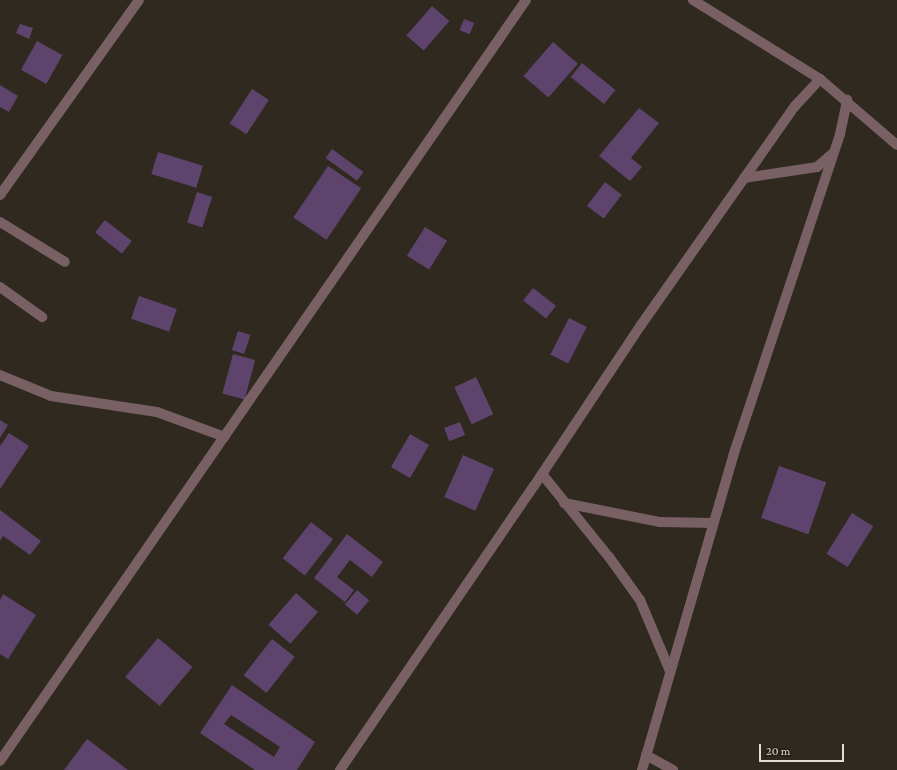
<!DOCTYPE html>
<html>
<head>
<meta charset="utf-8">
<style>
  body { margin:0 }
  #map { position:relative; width:897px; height:770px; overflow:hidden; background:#2f291f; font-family:"Crimson Pro",serif }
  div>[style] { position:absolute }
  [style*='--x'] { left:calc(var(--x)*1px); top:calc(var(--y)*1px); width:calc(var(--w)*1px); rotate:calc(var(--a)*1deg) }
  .building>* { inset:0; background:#5e446c; transform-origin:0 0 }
  .minor>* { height:10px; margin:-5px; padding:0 5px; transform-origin:5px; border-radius:5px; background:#796064 }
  span { translate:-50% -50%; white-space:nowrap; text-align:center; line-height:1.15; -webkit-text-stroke:3.5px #251f16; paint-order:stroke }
  .scale { position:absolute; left:759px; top:744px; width:85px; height:18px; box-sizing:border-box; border:2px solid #e0dcd6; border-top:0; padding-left:5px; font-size:12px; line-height:14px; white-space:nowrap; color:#e0dcd6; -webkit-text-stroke:3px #251f16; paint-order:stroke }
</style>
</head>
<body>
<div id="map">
  <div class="building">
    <div style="left:432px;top:6px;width:23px;height:39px;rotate:41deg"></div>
    <div style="left:464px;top:19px;width:11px;height:12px;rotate:22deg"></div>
    <div style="clip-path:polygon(20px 24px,33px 28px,29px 39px,16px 33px)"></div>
    <div style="left:37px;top:41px;width:29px;height:33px;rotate:29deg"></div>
    <div style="left:553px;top:42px;width:33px;height:45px;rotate:41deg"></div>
    <div style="left:582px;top:63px;width:43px;height:18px;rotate:39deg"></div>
    <div style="clip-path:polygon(0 85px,18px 96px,9px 112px,0 107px)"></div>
    <div style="left:252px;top:89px;width:20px;height:41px;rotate:33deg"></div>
    <div style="clip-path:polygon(639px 108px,659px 123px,631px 158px,642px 167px,630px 181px,599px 156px)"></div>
    <div style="left:332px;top:149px;width:39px;height:11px;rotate:36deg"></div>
    <div style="left:158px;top:152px;width:47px;height:23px;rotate:17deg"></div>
    <div style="left:328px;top:166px;width:40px;height:62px;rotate:34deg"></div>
    <div style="left:605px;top:182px;width:21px;height:30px;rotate:37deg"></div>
    <div style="left:197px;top:192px;width:16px;height:32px;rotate:18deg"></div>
    <div style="left:105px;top:220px;width:34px;height:16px;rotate:38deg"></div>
    <div style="left:425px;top:227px;width:26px;height:34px;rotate:32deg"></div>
    <div style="left:533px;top:288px;width:29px;height:16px;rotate:38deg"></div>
    <div style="left:139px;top:296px;width:40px;height:24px;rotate:19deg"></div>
    <div style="left:569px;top:318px;width:20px;height:41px;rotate:27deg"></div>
    <div style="left:238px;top:331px;width:13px;height:20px;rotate:18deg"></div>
    <div style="left:233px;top:354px;width:23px;height:41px;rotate:15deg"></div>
    <div style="left:476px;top:377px;width:41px;height:24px;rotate:65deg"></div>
    <div style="clip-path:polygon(0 420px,8px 425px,0 438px)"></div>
    <div style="left:460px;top:422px;width:14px;height:17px;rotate:69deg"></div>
    <div style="clip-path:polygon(9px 433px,29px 446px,0 489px,0 446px)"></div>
    <div style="left:410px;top:434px;width:22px;height:38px;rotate:30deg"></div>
    <div style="left:463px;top:455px;width:34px;height:46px;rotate:24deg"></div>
    <div style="left:779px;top:466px;width:50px;height:55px;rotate:19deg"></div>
    <div style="clip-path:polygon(0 510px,41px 541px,30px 555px,3px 536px,0 541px)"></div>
    <div style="left:852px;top:513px;width:25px;height:48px;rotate:32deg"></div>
    <div style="left:311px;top:522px;width:28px;height:46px;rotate:38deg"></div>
    <div style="clip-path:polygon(347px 534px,383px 562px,372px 577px,350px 560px,337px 577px,354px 590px,345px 602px,314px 578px)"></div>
    <div style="left:357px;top:590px;width:16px;height:19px;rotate:40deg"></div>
    <div style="left:296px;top:593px;width:29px;height:42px;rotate:41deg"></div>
    <div style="clip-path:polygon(3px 594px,36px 615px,8px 659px,0 654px,0 600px)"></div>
    <div style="left:158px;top:638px;width:45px;height:51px;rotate:40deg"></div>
    <div style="left:272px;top:639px;width:29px;height:46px;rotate:38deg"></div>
    <div style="clip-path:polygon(evenodd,232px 685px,315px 742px,297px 770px,255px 770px,200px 733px,232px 685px,231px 715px,280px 747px,274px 757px,224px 724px,231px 715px)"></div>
    <div style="clip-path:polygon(87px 739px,128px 770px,64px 770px)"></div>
  </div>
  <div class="minor">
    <div style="--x:693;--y:0;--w:150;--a:31.9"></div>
    <div style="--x:820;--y:79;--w:101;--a:40.6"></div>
    <div style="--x:744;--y:178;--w:74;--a:-8.6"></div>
    <div style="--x:817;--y:167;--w:20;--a:-41"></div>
    <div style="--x:0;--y:195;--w:239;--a:-54.5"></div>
    <div style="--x:0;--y:222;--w:76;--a:31.6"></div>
    <div style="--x:0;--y:287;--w:52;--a:35.5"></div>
    <div style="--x:0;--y:375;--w:55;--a:22.4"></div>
    <div style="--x:51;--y:396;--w:107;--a:8.6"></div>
    <div style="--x:157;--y:412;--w:72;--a:20.2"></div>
    <div style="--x:542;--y:474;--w:107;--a:51.1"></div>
    <div style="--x:609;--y:557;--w:53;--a:54.2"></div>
    <div style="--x:640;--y:600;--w:77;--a:67.1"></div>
    <div style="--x:564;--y:503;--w:98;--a:11.2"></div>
    <div style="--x:660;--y:522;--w:53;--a:1.1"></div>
    <div style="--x:646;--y:755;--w:31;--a:29"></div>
    <div style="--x:0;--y:761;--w:925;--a:-55.35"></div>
    <div style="--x:340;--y:770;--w:344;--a:-55.7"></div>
    <div style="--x:534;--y:486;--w:193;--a:-56.4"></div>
    <div style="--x:641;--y:325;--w:268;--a:-54.9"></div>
    <div style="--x:795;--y:106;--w:37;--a:-47"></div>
    <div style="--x:642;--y:770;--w:333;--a:-73.8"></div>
    <div style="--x:735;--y:450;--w:333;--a:-71.6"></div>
    <div style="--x:840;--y:134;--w:35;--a:-78"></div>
  </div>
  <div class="scale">20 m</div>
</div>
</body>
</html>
